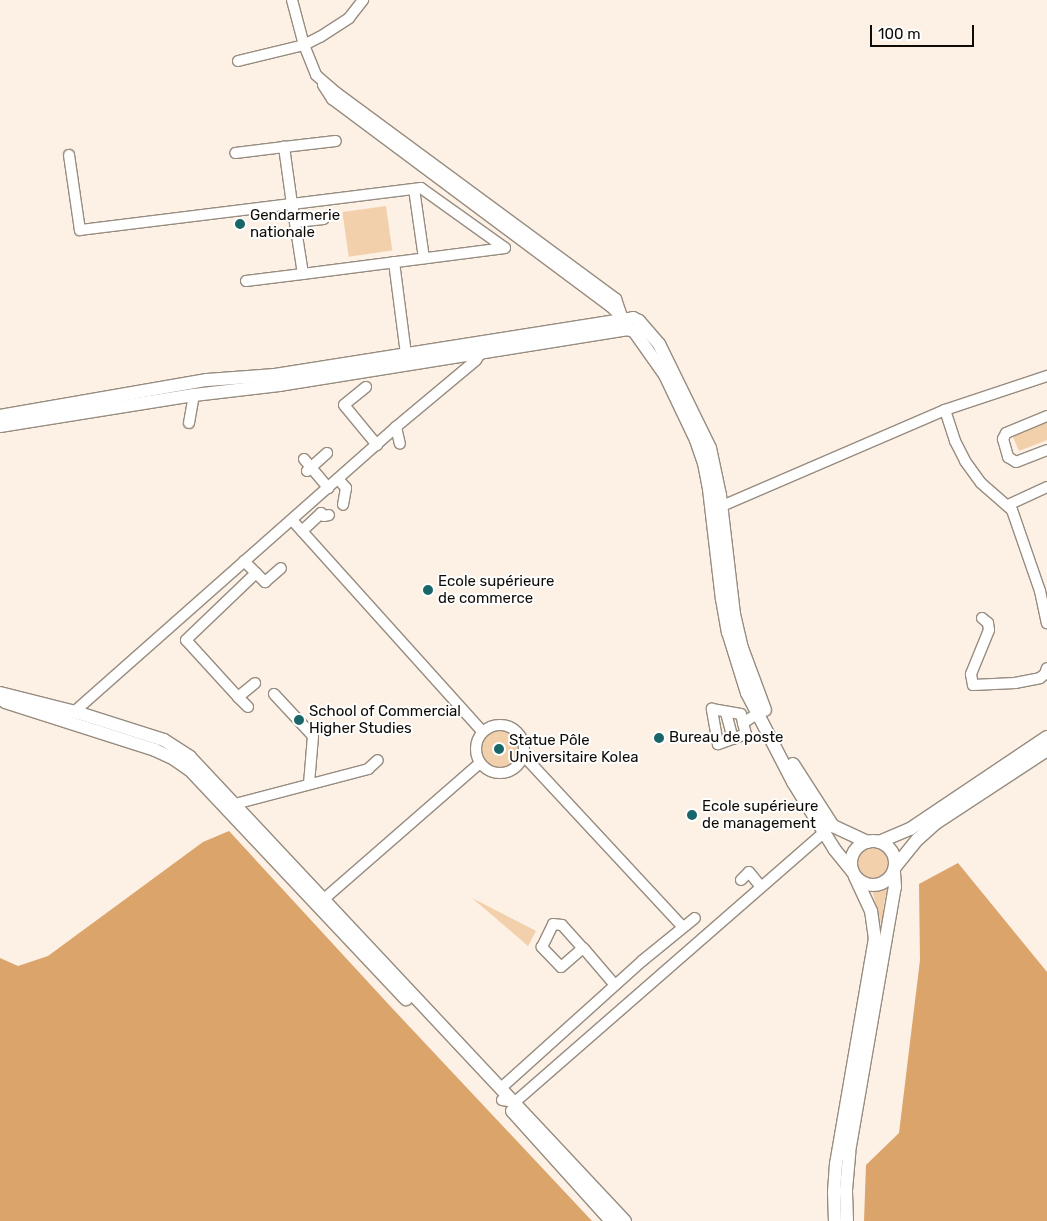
<!DOCTYPE html>
<html>
<head>
<meta charset="utf-8">
<style>
  body { margin:0 }
  #map { position:relative; width:1047px; height:1221px; overflow:hidden; background:#fdf0e4; font-family:Rubik,sans-serif }
  div>[style] { position:absolute }
  [style*='--x'] { left:calc(var(--x)*1px); top:calc(var(--y)*1px); width:calc(var(--w)*1px); rotate:calc(var(--a)*1deg) }
  .green>* { inset:0; background:#f3d0ac; transform-origin:0 0 }
  .round { border-radius:50% }
  .forest>* { inset:0; background:#daa46b }
  .roads { filter:drop-shadow(1px 0 #978c80) drop-shadow(-1px 0 #978c80) drop-shadow(0 1px #978c80) drop-shadow(0 -1px #978c80) }
  .minor>* { height:10px; margin:-5px; padding:0 5px; transform-origin:5px; border-radius:5px; background:#fff }
  .minor>.ring { margin:-5px; padding:0; box-sizing:content-box; background:none; border:10px solid #fff; border-radius:50% }
  .major>* { height:12px; margin:-6px; padding:0 6px; transform-origin:6px; border-radius:6px; background:#fff }
  .major>.ring { margin:-6px; padding:0; box-sizing:content-box; background:none; border:12px solid #fff; border-radius:50% }
  .dots>* { width:14px; height:14px; translate:-50% -50%; box-sizing:border-box; border:2px solid #fff; border-radius:50% }
  span { translate:-50% -50%; white-space:nowrap; text-align:center; line-height:1.15; -webkit-text-stroke:4px #fff; paint-order:stroke }
  .poi-label { font-size:15px; color:#0f0b07 }
  .left { translate:0 -50%; text-align:left }
  .scale { position:absolute; left:870px; top:25px; width:104px; height:22px; box-sizing:border-box; border:2px solid #0f0b07; border-top:0; padding-left:6px; font-size:15px; line-height:18px; white-space:nowrap; color:#0f0b07; -webkit-text-stroke:4px #fff; paint-order:stroke }
</style>
</head>
<body>
<div id="map">
  <div class="green">
    <div style="left:386px;top:206px;width:45px;height:44px;rotate:82deg"></div>
    <div style="clip-path:polygon(1047px 421px,1047px 440px,1019px 451px,1012px 435px)"></div>
    <div class="round" style="left:480px;top:729px;width:40px;height:40px"></div>
    <div class="round" style="left:857px;top:847px;width:34px;height:34px"></div>
    <div style="clip-path:polygon(888px 885px,884px 903px,882px 927px,871px 887px)"></div>
    <div style="clip-path:polygon(472px 898px,536px 931px,528px 946px)"></div>
  </div>
  <div class="forest">
    <div style="clip-path:polygon(229px 831px,391px 1007px,592px 1221px,0 1221px,0 958px,18px 966px,48px 956px,203px 842px)"></div>
    <div style="clip-path:polygon(958px 863px,1047px 972px,1047px 1221px,864px 1221px,866px 1165px,899px 1133px,920px 960px,919px 884px)"></div>
  </div>
  <div class="roads">
    <div class="minor">
      <div style="--x:292;--y:0;--w:47;--a:75.1"></div>
      <div style="--x:304;--y:45;--w:32;--a:68"></div>
      <div style="--x:316;--y:75;--w:28;--a:41"></div>
      <div style="--x:337;--y:93;--w:347;--a:36.4"></div>
      <div style="--x:616;--y:299;--w:21;--a:71"></div>
      <div style="--x:238;--y:61;--w:68;--a:-13.6"></div>
      <div style="--x:304;--y:45;--w:18;--a:-27"></div>
      <div style="--x:320;--y:37;--w:35;--a:-33"></div>
      <div style="--x:349;--y:18;--w:23;--a:-52"></div>
      <div style="--x:323;--y:85;--w:17;--a:57"></div>
      <div style="--x:332;--y:99;--w:347;--a:36.7"></div>
      <div style="--x:610;--y:306;--w:16;--a:45"></div>
      <div style="--x:284;--y:147;--w:52;--a:-6.6"></div>
      <div style="--x:69;--y:155;--w:76;--a:81.7"></div>
      <div style="--x:80;--y:230;--w:214;--a:-7"></div>
      <div style="--x:292;--y:204;--w:58;--a:-98"></div>
      <div style="--x:284;--y:147;--w:49;--a:173"></div>
      <div style="--x:421;--y:188;--w:103;--a:35.5"></div>
      <div style="--x:505;--y:248;--w:204;--a:172.7"></div>
      <div style="--x:303;--y:274;--w:71;--a:-98.9"></div>
      <div style="--x:292;--y:204;--w:130;--a:-7.1"></div>
      <div style="--x:414;--y:189;--w:70;--a:81.8"></div>
      <div style="--x:295;--y:222;--w:29;--a:-6"></div>
      <div style="--x:394;--y:262;--w:94;--a:82.6"></div>
      <div style="--x:246;--y:281;--w:57;--a:-7"></div>
      <div style="--x:366;--y:387;--w:28;--a:141"></div>
      <div style="--x:344;--y:405;--w:52;--a:50.5"></div>
      <div style="--x:945;--y:410;--w:33;--a:72"></div>
      <div style="--x:955;--y:441;--w:22;--a:63"></div>
      <div style="--x:965;--y:461;--w:27;--a:54"></div>
      <div style="--x:981;--y:483;--w:41;--a:41.1"></div>
      <div style="--x:1012;--y:510;--w:86;--a:70.9"></div>
      <div style="--x:1040;--y:591;--w:33;--a:78"></div>
      <div style="--x:1047;--y:416;--w:44;--a:157.5"></div>
      <div style="--x:1006;--y:433;--w:7;--a:117"></div>
      <div style="--x:1003;--y:439;--w:19;--a:74"></div>
      <div style="--x:1008;--y:457;--w:9;--a:32"></div>
      <div style="--x:1016;--y:462;--w:33;--a:-21"></div>
      <div style="--x:189;--y:423;--w:28;--a:-80"></div>
      <div style="--x:396;--y:427;--w:17;--a:77"></div>
      <div style="--x:304;--y:459;--w:38;--a:50"></div>
      <div style="--x:307;--y:471;--w:27;--a:-42"></div>
      <div style="--x:338;--y:479;--w:12;--a:48"></div>
      <div style="--x:346;--y:488;--w:17;--a:100"></div>
      <div style="--x:1008;--y:505;--w:43;--a:-24.8"></div>
      <div style="--x:715;--y:509;--w:250;--a:-23.3"></div>
      <div style="--x:945;--y:410;--w:108;--a:-18.4"></div>
      <div style="--x:292;--y:520;--w:285;--a:48"></div>
      <div style="--x:302;--y:531;--w:26;--a:-43"></div>
      <div style="--x:321;--y:513;--w:4;--a:45"></div>
      <div style="--x:324;--y:516;--w:5;--a:-11"></div>
      <div style="--x:244;--y:561;--w:30;--a:45"></div>
      <div style="--x:265;--y:582;--w:21;--a:-41"></div>
      <div style="--x:982;--y:618;--w:8;--a:40"></div>
      <div style="--x:988;--y:623;--w:7;--a:82"></div>
      <div style="--x:989;--y:630;--w:48;--a:112.2"></div>
      <div style="--x:971;--y:674;--w:11;--a:80"></div>
      <div style="--x:973;--y:685;--w:42;--a:-2.7"></div>
      <div style="--x:1015;--y:683;--w:25;--a:-11"></div>
      <div style="--x:1040;--y:678;--w:6;--a:-39"></div>
      <div style="--x:1045;--y:674;--w:6;--a:-72"></div>
      <div style="--x:274;--y:694;--w:57;--a:47.1"></div>
      <div style="--x:313;--y:736;--w:48;--a:94.8"></div>
      <div style="--x:238;--y:697;--w:77;--a:-132.4"></div>
      <div style="--x:186;--y:640;--w:97;--a:-43.7"></div>
      <div style="--x:248;--y:707;--w:14;--a:-135"></div>
      <div style="--x:238;--y:697;--w:22;--a:-39"></div>
      <div style="--x:74;--y:712;--w:430;--a:-41.5"></div>
      <div style="--x:396;--y:427;--w:104;--a:-39.9"></div>
      <div style="--x:476;--y:360;--w:12;--a:-55"></div>
      <div style="--x:726;--y:713;--w:27;--a:75"></div>
      <div style="--x:743;--y:723;--w:11;--a:75"></div>
      <div style="--x:746;--y:734;--w:30;--a:160"></div>
      <div style="--x:718;--y:744;--w:36;--a:-100"></div>
      <div style="--x:712;--y:709;--w:29;--a:10"></div>
      <div style="--x:741;--y:714;--w:9;--a:77"></div>
      <div style="--x:743;--y:723;--w:17;--a:-33"></div>
      <div class="ring" style="left:476px;top:725px;width:38px;height:38px"></div>
      <div style="--x:523;--y:755;--w:235;--a:47.1"></div>
      <div style="--x:235;--y:804;--w:138;--a:-14.7"></div>
      <div style="--x:368;--y:769;--w:13;--a:-42"></div>
      <div style="--x:741;--y:880;--w:11;--a:-45"></div>
      <div style="--x:749;--y:872;--w:19;--a:51"></div>
      <div style="--x:324;--y:899;--w:207;--a:-41.1"></div>
      <div style="--x:583;--y:948;--w:29;--a:139"></div>
      <div style="--x:561;--y:967;--w:28;--a:-134"></div>
      <div style="--x:542;--y:947;--w:25;--a:-64"></div>
      <div style="--x:553;--y:924;--w:9;--a:6"></div>
      <div style="--x:562;--y:925;--w:31;--a:48"></div>
      <div style="--x:583;--y:948;--w:3;--a:45"></div>
      <div style="--x:585;--y:950;--w:46;--a:49.4"></div>
      <div style="--x:501;--y:1088;--w:190;--a:-42"></div>
      <div style="--x:642;--y:961;--w:68;--a:-39.1"></div>
      <div style="--x:502;--y:1100;--w:13;--a:9"></div>
      <div style="--x:515;--y:1102;--w:409;--a:-41.1"></div>
    </div>
    <div class="major">
      <div style="--x:0;--y:416;--w:210;--a:-9.9"></div>
      <div style="--x:207;--y:380;--w:68;--a:-4.2"></div>
      <div style="--x:275;--y:375;--w:363;--a:-9"></div>
      <div style="--x:633;--y:318;--w:7;--a:27"></div>
      <div style="--x:639;--y:321;--w:30;--a:49"></div>
      <div style="--x:659;--y:344;--w:116;--a:63.9"></div>
      <div style="--x:710;--y:448;--w:48;--a:78"></div>
      <div style="--x:720;--y:495;--w:120;--a:83.3"></div>
      <div style="--x:734;--y:614;--w:35;--a:77"></div>
      <div style="--x:742;--y:648;--w:66;--a:69.6"></div>
      <div style="--x:0;--y:426;--w:196;--a:-9.1"></div>
      <div style="--x:194;--y:395;--w:86;--a:-6.7"></div>
      <div style="--x:279;--y:385;--w:352;--a:-9.1"></div>
      <div style="--x:627;--y:329;--w:7;--a:16"></div>
      <div style="--x:634;--y:331;--w:54;--a:54.8"></div>
      <div style="--x:665;--y:375;--w:72;--a:64.5"></div>
      <div style="--x:696;--y:440;--w:24;--a:71"></div>
      <div style="--x:704;--y:463;--w:26;--a:79"></div>
      <div style="--x:709;--y:489;--w:111;--a:83.3"></div>
      <div style="--x:722;--y:599;--w:34;--a:80"></div>
      <div style="--x:728;--y:632;--w:64;--a:72.7"></div>
      <div style="--x:747;--y:693;--w:100;--a:62.7"></div>
      <div style="--x:793;--y:782;--w:80;--a:58.3"></div>
      <div style="--x:835;--y:850;--w:28;--a:51"></div>
      <div style="--x:0;--y:693;--w:81;--a:14.2"></div>
      <div style="--x:79;--y:713;--w:89;--a:17.6"></div>
      <div style="--x:164;--y:740;--w:31;--a:33"></div>
      <div style="--x:190;--y:757;--w:636;--a:46.85"></div>
      <div style="--x:5;--y:702;--w:157;--a:17.7"></div>
      <div style="--x:155;--y:750;--w:21;--a:25"></div>
      <div style="--x:174;--y:759;--w:19;--a:35"></div>
      <div style="--x:190;--y:770;--w:315;--a:46.7"></div>
      <div style="--x:793;--y:764;--w:74;--a:57.2"></div>
      <div style="--x:833;--y:826;--w:38;--a:25"></div>
      <div class="ring" style="left:851px;top:841px;width:32px;height:32px"></div>
      <div style="--x:879;--y:842;--w:34;--a:-23"></div>
      <div style="--x:910;--y:829;--w:165;--a:-33.9"></div>
      <div style="--x:895;--y:867;--w:36;--a:-51"></div>
      <div style="--x:918;--y:839;--w:24;--a:-42"></div>
      <div style="--x:936;--y:823;--w:133;--a:-33.3"></div>
      <div style="--x:512;--y:1111;--w:148;--a:48"></div>
      <div style="--x:835;--y:1221;--w:29;--a:-92"></div>
      <div style="--x:834;--y:1192;--w:28;--a:-86"></div>
      <div style="--x:836;--y:1164;--w:228;--a:-80.2"></div>
      <div style="--x:875;--y:939;--w:28;--a:-98"></div>
      <div style="--x:871;--y:911;--w:38;--a:-115"></div>
      <div style="--x:847;--y:1221;--w:31;--a:-92"></div>
      <div style="--x:846;--y:1190;--w:38;--a:-85"></div>
      <div style="--x:849;--y:1152;--w:269;--a:-80.2"></div>
      <div style="--x:895;--y:887;--w:15;--a:-94"></div>
    </div>
  </div>
  <div class="dots">
    <div style="left:240px;top:224px;background:#186669"></div>
    <div style="left:428px;top:590px;background:#186669"></div>
    <div style="left:299px;top:720px;background:#186669"></div>
    <div style="left:659px;top:738px;background:#186669"></div>
    <div style="left:499px;top:749px;background:#186669"></div>
    <div style="left:692px;top:815px;background:#186669"></div>
  </div>
  <div class="poi-label">
    <span class="left" style="left:250px;top:224px">Gendarmerie<br>nationale</span>
    <span class="left" style="left:438px;top:590px">Ecole supérieure<br>de commerce</span>
    <span class="left" style="left:309px;top:720px">School of Commercial<br>Higher Studies</span>
    <span class="left" style="left:669px;top:738px">Bureau de poste</span>
    <span class="left" style="left:509px;top:749px">Statue Pôle<br>Universitaire Kolea</span>
    <span class="left" style="left:702px;top:815px">Ecole supérieure<br>de management</span>
  </div>
  <div class="scale">100 m</div>
</div>
</body>
</html>
